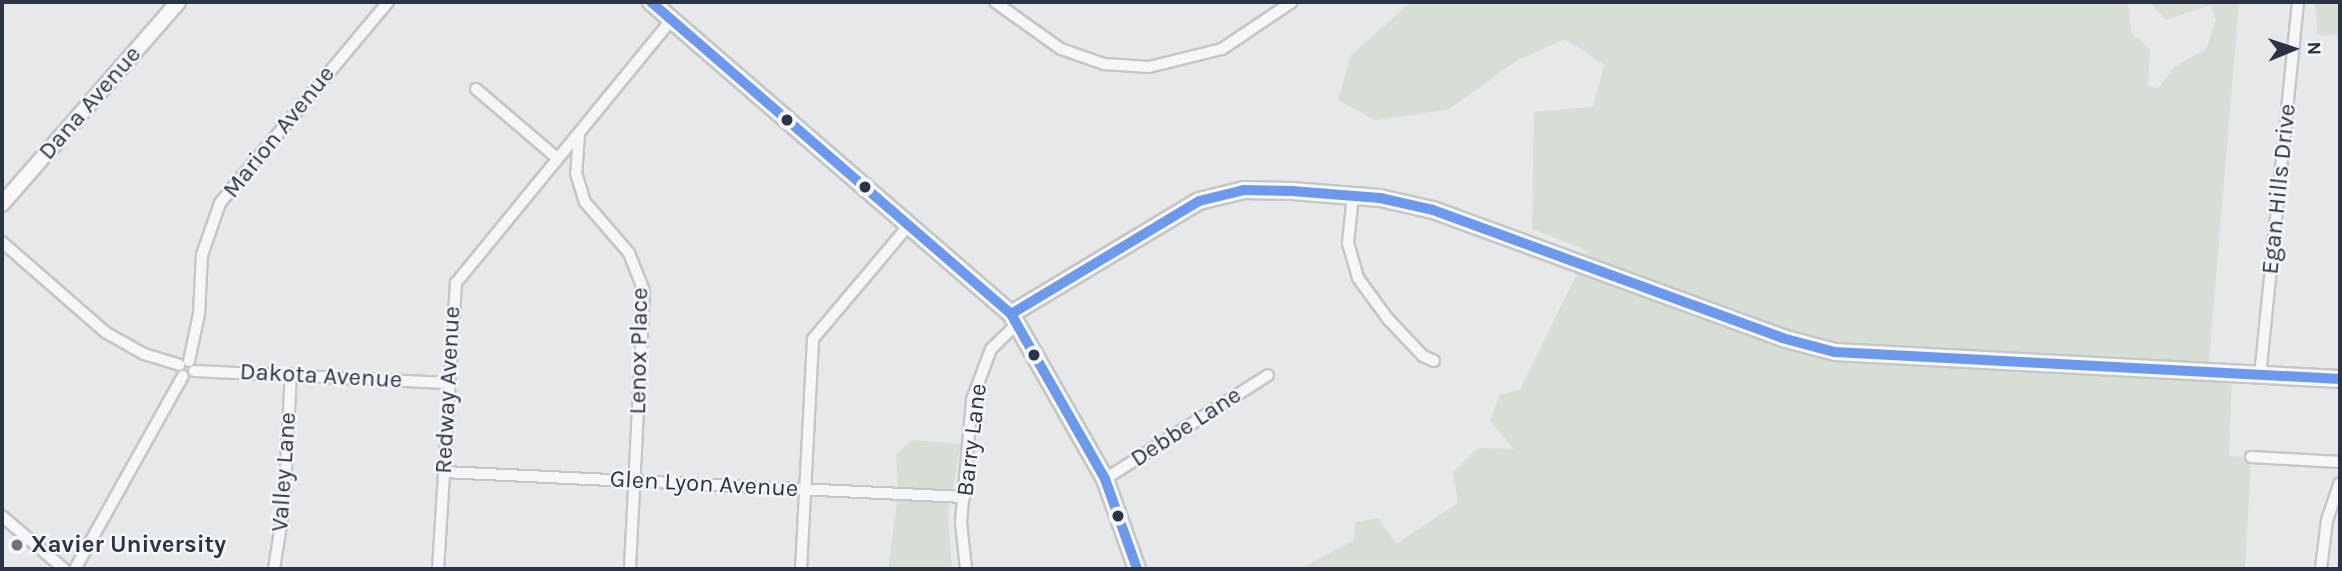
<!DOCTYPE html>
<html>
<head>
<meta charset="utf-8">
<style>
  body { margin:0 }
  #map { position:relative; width:2342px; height:571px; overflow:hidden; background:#e6e8ea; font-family:Karla,sans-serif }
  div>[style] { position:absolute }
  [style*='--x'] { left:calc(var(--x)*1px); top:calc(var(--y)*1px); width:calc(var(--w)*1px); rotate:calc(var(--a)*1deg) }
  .green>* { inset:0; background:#d6ded6 }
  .roads { filter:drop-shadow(2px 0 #c4c6c8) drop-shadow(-2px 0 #c4c6c8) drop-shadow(0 2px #c4c6c8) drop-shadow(0 -2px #c4c6c8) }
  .street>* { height:10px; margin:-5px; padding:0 5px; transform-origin:5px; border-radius:5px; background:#f5f6f7 }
  .secondary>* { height:14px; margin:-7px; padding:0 7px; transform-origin:7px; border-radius:7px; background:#f8f8f8 }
  .primary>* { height:16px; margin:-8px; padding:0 8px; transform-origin:8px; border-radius:8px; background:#f8f8f8 }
  .bus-1>* { height:10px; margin:-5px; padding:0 5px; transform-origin:5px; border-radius:5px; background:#6c99eb }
  .dots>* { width:19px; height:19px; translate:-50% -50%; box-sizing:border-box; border:4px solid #f4f6f9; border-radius:50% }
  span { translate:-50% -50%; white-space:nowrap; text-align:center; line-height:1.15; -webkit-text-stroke:5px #f4f6f9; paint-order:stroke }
  .street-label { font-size:24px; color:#2b3445 }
  .poi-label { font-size:24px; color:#2b3445; font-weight:700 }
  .left { translate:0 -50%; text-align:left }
  .frame { position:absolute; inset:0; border:4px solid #2b3445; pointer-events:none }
  .north { position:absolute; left:2258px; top:14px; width:70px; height:70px; -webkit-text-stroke:5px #f4f6f9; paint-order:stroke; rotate:88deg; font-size:19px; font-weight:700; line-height:28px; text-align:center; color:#2b3445 }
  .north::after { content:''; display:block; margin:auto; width:24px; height:32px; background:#2b3445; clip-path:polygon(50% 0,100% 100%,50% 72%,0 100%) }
</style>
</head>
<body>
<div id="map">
  <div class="green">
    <div style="clip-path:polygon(1411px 2px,2128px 2px,2131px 32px,2150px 50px,2148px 85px,2158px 89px,2174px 67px,2206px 49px,2216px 20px,2211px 5px,2166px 20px,2149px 2px,2239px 2px,2208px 373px,2232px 374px,2229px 456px,2251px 457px,2245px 569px,1300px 569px,1354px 540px,1355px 522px,1378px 518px,1396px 544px,1458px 503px,1453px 472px,1478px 448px,1514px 449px,1490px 421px,1500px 394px,1520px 390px,1588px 251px,1532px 229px,1534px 112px,1593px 107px,1604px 65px,1565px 39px,1518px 60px,1448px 110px,1375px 120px,1338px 100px,1351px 55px)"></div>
    <div style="clip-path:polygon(2315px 2px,2340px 2px,2340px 36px,2318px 35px)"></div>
    <div style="clip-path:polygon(912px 440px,961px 444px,948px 513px,952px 569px,888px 569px,898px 495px,896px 454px)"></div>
  </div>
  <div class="roads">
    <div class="street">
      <div style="--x:995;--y:2;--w:81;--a:35.5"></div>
      <div style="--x:1061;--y:49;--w:46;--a:19.2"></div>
      <div style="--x:1104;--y:64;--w:45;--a:3.8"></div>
      <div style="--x:1149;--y:67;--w:75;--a:-13.9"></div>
      <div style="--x:1222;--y:49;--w:84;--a:-33.9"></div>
      <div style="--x:476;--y:89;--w:106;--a:40.4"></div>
      <div style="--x:579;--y:134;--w:39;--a:94"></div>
      <div style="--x:576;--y:173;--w:30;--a:73"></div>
      <div style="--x:585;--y:202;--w:67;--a:49.2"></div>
      <div style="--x:629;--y:253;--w:41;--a:68.5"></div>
      <div style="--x:644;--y:291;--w:278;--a:92.9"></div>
      <div style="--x:1353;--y:196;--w:47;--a:96.1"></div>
      <div style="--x:1348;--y:243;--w:36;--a:74"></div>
      <div style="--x:1358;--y:278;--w:51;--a:53.8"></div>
      <div style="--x:1388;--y:319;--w:51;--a:46.6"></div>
      <div style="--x:1423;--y:356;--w:12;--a:24"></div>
      <div style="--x:2;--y:242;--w:137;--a:41.1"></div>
      <div style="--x:105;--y:332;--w:45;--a:29.4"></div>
      <div style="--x:144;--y:354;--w:37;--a:17"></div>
      <div style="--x:189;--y:361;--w:48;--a:-78"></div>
      <div style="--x:199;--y:314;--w:59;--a:-87.1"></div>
      <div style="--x:202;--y:255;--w:55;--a:-70.9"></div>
      <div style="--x:220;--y:203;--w:262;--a:-50.1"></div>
      <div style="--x:194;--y:371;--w:254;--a:2.7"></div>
      <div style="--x:2260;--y:376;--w:376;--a:-84.2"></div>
      <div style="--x:2251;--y:457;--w:89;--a:3.2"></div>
      <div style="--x:444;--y:472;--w:521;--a:2.75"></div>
      <div style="--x:1105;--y:479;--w:193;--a:-32.5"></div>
      <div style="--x:2;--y:516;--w:82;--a:40.5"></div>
      <div style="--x:75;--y:569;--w:221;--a:-60.8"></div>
      <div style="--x:274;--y:569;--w:64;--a:-81"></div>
      <div style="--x:284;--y:506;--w:132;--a:-87"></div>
      <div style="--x:438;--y:569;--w:287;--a:-86.4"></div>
      <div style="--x:456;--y:283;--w:340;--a:-50.7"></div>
      <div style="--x:801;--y:569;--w:230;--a:-87"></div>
      <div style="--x:813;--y:339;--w:149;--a:-49.9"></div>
      <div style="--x:966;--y:569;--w:47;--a:-96.1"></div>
      <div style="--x:961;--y:522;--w:122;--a:-84.8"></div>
      <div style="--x:972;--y:400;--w:54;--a:-69.6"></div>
      <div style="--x:991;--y:349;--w:36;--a:-44"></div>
      <div style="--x:2321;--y:569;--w:49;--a:-83"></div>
      <div style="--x:2327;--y:520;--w:39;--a:-71"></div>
    </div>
    <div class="secondary">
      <div style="--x:2;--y:204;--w:268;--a:-48.9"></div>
    </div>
    <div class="primary">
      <div style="--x:651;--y:2;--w:476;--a:40.9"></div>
      <div style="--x:1011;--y:314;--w:190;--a:60.3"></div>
      <div style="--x:1105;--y:479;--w:96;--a:70.4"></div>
      <div style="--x:1011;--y:314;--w:219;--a:-31"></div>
      <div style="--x:1199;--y:201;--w:46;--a:-13.7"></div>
      <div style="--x:1244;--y:190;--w:48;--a:1.2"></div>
      <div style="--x:1292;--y:191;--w:88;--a:4.5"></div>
      <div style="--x:1380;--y:198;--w:54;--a:12.8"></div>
      <div style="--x:1433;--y:210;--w:372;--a:20.1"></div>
      <div style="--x:1782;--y:338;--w:55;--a:14.8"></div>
      <div style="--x:1835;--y:352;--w:506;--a:3.06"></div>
    </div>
  </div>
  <div class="bus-1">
    <div style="--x:651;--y:2;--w:476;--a:40.9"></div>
    <div style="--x:1011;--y:314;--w:190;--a:60.3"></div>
    <div style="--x:1105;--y:479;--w:96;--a:70.4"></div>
    <div style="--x:1011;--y:314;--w:219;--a:-31"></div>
    <div style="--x:1199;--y:201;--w:46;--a:-13.7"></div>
    <div style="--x:1244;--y:190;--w:48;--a:1.2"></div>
    <div style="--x:1292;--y:191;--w:88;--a:4.5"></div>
    <div style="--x:1380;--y:198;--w:54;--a:12.8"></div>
    <div style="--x:1433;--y:210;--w:372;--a:20.1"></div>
    <div style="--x:1782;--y:338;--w:55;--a:14.8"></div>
    <div style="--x:1835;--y:352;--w:506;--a:3.06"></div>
  </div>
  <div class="dots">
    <div style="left:787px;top:120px;background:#2b3445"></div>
    <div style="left:865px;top:187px;background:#2b3445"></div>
    <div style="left:1034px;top:355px;background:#2b3445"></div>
    <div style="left:1118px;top:516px;background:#2b3445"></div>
    <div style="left:17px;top:545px;background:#6c737f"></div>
  </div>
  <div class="street-label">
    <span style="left:90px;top:103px;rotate:-49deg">Dana Avenue</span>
    <span style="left:279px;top:132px;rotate:-51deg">Marion Avenue</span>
    <span style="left:2279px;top:189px;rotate:-84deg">Egan Hills Drive</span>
    <span style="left:639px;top:351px;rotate:-89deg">Lenox Place</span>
    <span style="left:321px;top:376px;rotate:3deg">Dakota Avenue</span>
    <span style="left:448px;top:390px;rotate:-87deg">Redway Avenue</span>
    <span style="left:1186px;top:427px;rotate:-33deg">Debbe Lane</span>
    <span style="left:972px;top:440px;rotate:-83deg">Barry Lane</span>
    <span style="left:284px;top:472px;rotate:-86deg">Valley Lane</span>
    <span style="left:704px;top:484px;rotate:3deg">Glen Lyon Avenue</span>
  </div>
  <div class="poi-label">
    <span class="left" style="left:31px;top:545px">Xavier University</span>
  </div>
  <div class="frame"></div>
  <div class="north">N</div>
</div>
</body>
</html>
